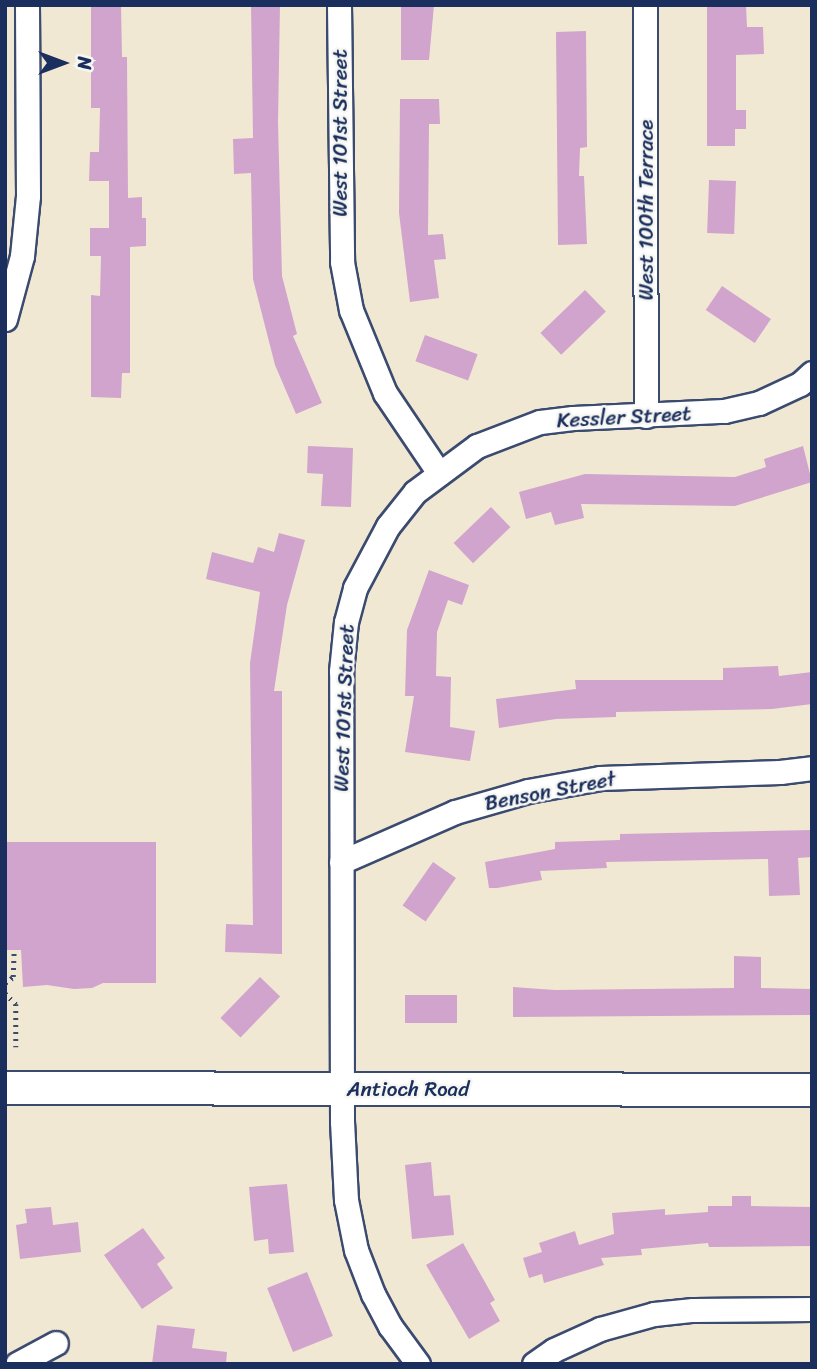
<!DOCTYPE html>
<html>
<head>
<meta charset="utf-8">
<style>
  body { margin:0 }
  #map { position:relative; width:817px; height:1369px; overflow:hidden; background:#f1e8d3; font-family:Sriracha,sans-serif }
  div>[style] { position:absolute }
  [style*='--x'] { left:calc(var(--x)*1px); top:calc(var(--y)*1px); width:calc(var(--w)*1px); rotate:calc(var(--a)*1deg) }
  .building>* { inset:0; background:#d0a4cc; transform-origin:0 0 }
  .path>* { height:4.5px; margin-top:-2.25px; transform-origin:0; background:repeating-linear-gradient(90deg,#3b4b70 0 2px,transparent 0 7px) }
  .roads { filter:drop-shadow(2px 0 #3b4b70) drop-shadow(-2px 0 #3b4b70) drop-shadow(0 2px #3b4b70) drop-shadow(0 -2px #3b4b70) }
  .street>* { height:23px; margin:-11.5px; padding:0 11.5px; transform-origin:11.5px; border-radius:11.5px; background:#fff }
  .secondary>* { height:32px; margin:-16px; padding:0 16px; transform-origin:16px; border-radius:16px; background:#fff }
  span { translate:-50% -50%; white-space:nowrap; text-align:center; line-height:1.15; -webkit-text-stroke:5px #f6f6f2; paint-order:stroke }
  .street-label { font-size:21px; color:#1b2f5e }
  .frame { position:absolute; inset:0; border:7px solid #1b2f5e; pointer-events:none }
  .north { position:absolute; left:28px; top:28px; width:70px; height:70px; -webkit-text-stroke:5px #f6f6f2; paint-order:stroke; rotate:90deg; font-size:19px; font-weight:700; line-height:28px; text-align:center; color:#1b2f5e }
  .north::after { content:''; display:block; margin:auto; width:24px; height:32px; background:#1b2f5e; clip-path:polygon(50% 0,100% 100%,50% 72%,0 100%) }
</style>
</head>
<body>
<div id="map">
  <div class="building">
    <div style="clip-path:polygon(91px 5px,121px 5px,122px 57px,127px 57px,128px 198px,142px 197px,142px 218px,146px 218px,146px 246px,130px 247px,130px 373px,122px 373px,121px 398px,91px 397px,91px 295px,100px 296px,101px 256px,90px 256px,90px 228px,109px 228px,109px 181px,89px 181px,90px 152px,99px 152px,100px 108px,91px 108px)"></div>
    <div style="clip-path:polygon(251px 5px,280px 5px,278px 122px,282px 276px,297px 334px,293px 336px,322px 403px,296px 414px,275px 365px,253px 279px,251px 173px,234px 174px,233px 139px,253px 138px)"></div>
    <div style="clip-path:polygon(401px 5px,434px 5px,429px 60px,401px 60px)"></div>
    <div style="clip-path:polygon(707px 5px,746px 5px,747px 27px,763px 27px,764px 54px,736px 55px,736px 110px,746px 110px,746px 129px,735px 129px,735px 146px,707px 146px)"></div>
    <div style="clip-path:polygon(586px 31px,587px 147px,580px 148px,579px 176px,584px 176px,587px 244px,558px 245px,556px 32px)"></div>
    <div style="clip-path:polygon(400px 99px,439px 99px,440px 124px,429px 124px,428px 235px,443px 234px,446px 259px,434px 260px,439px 298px,410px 302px,399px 213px)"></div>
    <div style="left:709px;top:180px;width:27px;height:53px;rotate:2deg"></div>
    <div style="left:722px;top:286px;width:59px;height:29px;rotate:34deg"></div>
    <div style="left:585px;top:290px;width:30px;height:62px;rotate:46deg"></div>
    <div style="left:425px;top:335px;width:56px;height:28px;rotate:20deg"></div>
    <div style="clip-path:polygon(308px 446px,353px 448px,351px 507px,321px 506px,323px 474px,307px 473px)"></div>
    <div style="clip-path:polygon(803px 446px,812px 482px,735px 506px,581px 504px,584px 518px,555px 525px,551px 512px,526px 519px,519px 492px,585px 474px,735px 477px,766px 467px,764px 459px)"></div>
    <div style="left:491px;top:507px;width:28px;height:52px;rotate:46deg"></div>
    <div style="clip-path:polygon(279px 533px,305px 540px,287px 605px,274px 691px,282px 691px,282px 954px,225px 952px,226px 924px,253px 925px,250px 663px,260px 592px,206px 579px,212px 552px,253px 563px,258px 547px,274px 552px)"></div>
    <div style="clip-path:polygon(429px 570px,469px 585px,462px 605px,448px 600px,437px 632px,436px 676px,451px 677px,450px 727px,475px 731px,470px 761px,405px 752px,414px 696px,405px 696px,407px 630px)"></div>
    <div style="clip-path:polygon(778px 666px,779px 676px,812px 672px,812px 704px,772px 709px,616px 712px,616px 717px,556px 719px,499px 728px,496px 699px,576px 689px,575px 680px,723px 680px,723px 668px)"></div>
    <div style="clip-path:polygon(812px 830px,812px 857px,798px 858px,800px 895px,769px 896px,768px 859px,606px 862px,607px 868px,540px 871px,542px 880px,497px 888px,489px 888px,485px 862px,555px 849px,555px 842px,620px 840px,620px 834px)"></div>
    <div style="clip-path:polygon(5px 842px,156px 842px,156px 983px,103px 983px,92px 988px,74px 989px,47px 985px,23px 987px,21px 950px,5px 950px)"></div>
    <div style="left:433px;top:862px;width:28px;height:53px;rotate:35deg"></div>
    <div style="clip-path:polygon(734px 956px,761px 957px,761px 988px,812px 989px,812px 1015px,513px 1017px,513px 987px,555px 990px,734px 988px)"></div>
    <div style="left:260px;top:977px;width:28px;height:57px;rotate:44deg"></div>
    <div style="left:405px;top:995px;width:52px;height:28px"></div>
    <div style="clip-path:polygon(431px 1162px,434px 1196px,450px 1195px,454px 1235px,412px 1239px,405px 1165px)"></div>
    <div style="clip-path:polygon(287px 1184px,294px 1252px,269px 1254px,268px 1239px,254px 1241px,249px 1187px)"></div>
    <div style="clip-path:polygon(732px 1196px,751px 1196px,751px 1206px,812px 1207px,812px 1246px,709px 1247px,708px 1243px,641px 1249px,642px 1255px,601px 1258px,604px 1265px,544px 1283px,542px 1274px,529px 1278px,523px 1258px,542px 1252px,539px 1243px,575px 1231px,579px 1245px,614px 1234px,612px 1213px,665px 1209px,665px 1215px,708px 1212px,708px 1206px,732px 1206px)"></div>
    <div style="clip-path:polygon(51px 1207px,53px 1225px,78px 1222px,81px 1252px,20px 1259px,16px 1225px,27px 1223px,25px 1209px)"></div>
    <div style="clip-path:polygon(143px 1228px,165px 1258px,157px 1264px,173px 1288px,142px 1309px,104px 1255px)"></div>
    <div style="clip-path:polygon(463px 1243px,495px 1300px,490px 1303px,500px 1321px,469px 1339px,426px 1265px)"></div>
    <div style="left:307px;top:1272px;width:69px;height:43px;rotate:68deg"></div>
    <div style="clip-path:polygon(157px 1325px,195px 1329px,192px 1348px,227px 1352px,226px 1364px,152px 1364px)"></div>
  </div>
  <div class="path">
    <div style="--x:5;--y:983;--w:10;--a:-37"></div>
    <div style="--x:13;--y:977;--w:27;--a:-88"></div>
    <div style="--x:5;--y:993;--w:16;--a:45"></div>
    <div style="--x:16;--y:1004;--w:43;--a:90"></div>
  </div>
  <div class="roads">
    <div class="street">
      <div style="--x:339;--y:5;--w:257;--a:89.3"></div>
      <div style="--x:342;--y:262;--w:49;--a:79.4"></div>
      <div style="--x:351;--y:310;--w:90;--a:67.7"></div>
      <div style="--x:385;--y:393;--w:97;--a:56"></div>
      <div style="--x:645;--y:5;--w:411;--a:89.9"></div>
      <div style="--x:5;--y:319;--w:65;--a:-74.9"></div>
      <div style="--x:22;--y:256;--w:60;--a:-84.3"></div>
      <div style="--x:28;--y:196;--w:191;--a:-90.3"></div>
      <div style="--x:341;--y:862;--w:124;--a:-23.7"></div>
      <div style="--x:455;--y:812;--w:76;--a:-16"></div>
      <div style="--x:528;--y:791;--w:73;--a:-10.2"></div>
      <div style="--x:600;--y:778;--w:180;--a:-1.9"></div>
      <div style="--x:780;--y:772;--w:32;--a:-7"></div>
      <div style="--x:17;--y:1364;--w:44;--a:-28.3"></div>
      <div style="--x:418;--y:1364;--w:47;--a:-126.4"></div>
      <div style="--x:390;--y:1326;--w:36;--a:-118"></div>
      <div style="--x:373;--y:1294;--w:47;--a:-111.1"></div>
      <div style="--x:356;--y:1250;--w:51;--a:-101.3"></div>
      <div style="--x:346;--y:1200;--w:78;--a:-92.9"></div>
      <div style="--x:342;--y:1122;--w:451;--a:-90.1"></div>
      <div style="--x:341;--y:671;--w:49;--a:-84.2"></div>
      <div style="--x:346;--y:622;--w:35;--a:-75"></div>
      <div style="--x:355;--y:588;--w:70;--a:-62"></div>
      <div style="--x:388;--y:526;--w:43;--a:-51.5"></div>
      <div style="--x:415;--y:492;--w:77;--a:-36.6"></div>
      <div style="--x:477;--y:446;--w:67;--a:-20.9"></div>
      <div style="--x:540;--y:422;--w:33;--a:-7"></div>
      <div style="--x:573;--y:418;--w:151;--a:-2.7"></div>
      <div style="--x:724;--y:411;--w:36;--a:-13"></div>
      <div style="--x:759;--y:403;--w:45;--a:-24.9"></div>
      <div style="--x:800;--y:384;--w:16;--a:-43"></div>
      <div style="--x:534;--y:1364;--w:24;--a:-35"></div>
      <div style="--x:554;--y:1350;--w:51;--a:-24.5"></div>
      <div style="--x:600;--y:1329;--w:56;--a:-15.5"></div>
      <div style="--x:654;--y:1314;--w:39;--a:-6"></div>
      <div style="--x:693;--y:1310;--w:119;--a:-0.5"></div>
    </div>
    <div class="secondary">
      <div style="--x:5;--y:1088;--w:807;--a:0.14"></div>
    </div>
  </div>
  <div class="street-label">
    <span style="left:340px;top:133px;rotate:-90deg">West 101st Street</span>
    <span style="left:646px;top:210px;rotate:-90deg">West 100th Terrace</span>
    <span style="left:624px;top:417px;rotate:-3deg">Kessler Street</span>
    <span style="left:344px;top:708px;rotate:-88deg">West 101st Street</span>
    <span style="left:550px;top:791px;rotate:-11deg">Benson Street</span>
    <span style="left:408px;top:1089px">Antioch Road</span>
  </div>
  <div class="frame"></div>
  <div class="north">N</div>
</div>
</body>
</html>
